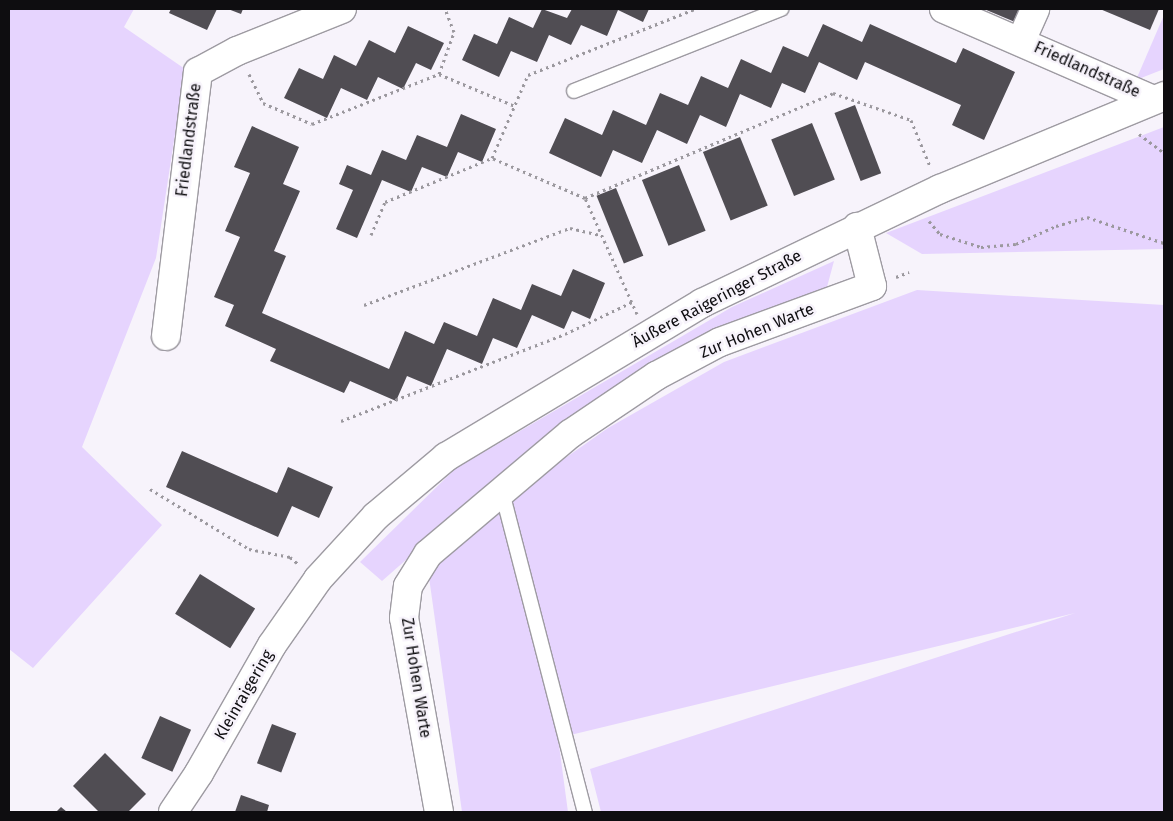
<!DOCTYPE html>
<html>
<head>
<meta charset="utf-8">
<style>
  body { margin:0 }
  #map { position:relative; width:1173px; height:821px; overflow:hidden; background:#f7f3fb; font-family:"Fira Sans",sans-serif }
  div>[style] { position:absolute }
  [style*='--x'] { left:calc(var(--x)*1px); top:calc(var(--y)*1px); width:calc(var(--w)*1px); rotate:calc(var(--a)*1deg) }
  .green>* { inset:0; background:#e6d4fe }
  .building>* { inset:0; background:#504d53; transform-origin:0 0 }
  .path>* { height:3px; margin-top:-1.5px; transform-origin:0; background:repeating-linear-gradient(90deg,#9b989e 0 2.5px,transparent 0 6.5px) }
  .roads { filter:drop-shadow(1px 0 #9e9ba2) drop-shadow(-1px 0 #9e9ba2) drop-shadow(0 1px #9e9ba2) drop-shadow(0 -1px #9e9ba2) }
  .lane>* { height:14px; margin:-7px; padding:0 7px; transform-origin:7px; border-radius:7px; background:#fff }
  .street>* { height:28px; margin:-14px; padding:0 14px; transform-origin:14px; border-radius:14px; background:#fff }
  .secondary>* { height:28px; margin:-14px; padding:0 14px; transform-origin:14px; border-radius:14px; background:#fff }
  span { translate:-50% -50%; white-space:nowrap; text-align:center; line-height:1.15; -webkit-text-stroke:5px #f7f3fb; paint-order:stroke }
  .street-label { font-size:16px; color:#0e0d10 }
  .frame { position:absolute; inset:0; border:10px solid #0e0d10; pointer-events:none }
</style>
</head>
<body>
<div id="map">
  <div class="green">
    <div style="clip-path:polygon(9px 9px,134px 9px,124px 27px,185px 69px,156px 258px,82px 447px,162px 525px,33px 668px,9px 649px)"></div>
    <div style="clip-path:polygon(1164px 15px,1164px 69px,1136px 80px)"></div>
    <div style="clip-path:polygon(1164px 127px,1164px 249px,922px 254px,886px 233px)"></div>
    <div style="clip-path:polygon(834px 261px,827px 287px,716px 328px,633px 377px,523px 457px,382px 581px,360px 562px,455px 469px,732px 307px)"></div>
    <div style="clip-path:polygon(917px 290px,1164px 305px,1164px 812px,601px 812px,590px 769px,1075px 613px,558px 738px,568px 812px,462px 812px,426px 556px,608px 428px,724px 362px)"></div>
  </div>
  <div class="building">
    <div style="clip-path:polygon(171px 9px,217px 9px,207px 30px,169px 13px)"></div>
    <div style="clip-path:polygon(228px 9px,243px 9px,241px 14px)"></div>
    <div style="clip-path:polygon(542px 9px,567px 18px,572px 9px,649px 9px,643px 22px,618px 10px,607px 36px,581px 25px,571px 45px,549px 35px,537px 62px,511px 51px,499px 77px,462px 60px,474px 34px,497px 44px,509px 17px,533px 28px)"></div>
    <div style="clip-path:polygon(984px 9px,1021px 9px,1015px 22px)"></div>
    <div style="clip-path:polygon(1100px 9px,1159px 9px,1150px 30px)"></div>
    <div style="clip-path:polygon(823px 24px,862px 42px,870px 24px,956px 63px,963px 48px,1015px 72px,984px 140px,952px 125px,961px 105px,865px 62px,857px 80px,819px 62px,805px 93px,782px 83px,771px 108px,740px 94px,726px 127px,700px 115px,687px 144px,657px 130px,642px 163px,613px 150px,601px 177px,549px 153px,565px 118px,602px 135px,613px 110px,646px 125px,660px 93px,688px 105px,701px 76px,728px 88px,741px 59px,771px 73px,783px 46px,808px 57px)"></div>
    <div style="clip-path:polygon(408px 26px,444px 43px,431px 70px,416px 63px,403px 89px,378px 77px,367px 100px,341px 88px,327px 118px,284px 98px,299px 68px,323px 79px,334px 55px,356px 66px,369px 40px,395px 53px)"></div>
    <div style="left:855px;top:105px;width:73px;height:22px;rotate:69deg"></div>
    <div style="clip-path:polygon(461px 114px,496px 129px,482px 162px,458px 152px,447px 177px,422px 167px,411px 192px,382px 180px,357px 238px,336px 229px,353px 190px,339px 184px,347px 165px,371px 175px,382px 150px,406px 160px,417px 135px,447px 147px)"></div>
    <div style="left:812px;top:123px;width:61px;height:44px;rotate:68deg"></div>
    <div style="clip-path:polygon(252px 126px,299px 147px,283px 184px,300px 191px,274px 251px,286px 256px,262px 313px,389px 369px,405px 331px,434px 344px,444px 322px,477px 336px,493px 298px,521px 310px,532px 284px,561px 296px,573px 269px,605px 283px,590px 319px,572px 311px,564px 329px,532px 315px,517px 348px,493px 338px,482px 364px,447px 349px,431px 386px,407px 376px,396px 401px,350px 381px,344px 393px,270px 361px,276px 349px,225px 326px,234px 305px,214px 297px,240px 237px,225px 231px,250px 173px,234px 167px)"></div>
    <div style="left:740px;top:137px;width:74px;height:40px;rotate:68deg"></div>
    <div style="left:679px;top:165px;width:71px;height:40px;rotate:68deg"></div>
    <div style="left:616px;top:188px;width:73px;height:21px;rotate:68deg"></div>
    <div style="clip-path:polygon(182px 451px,277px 493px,288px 467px,333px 487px,319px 518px,292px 506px,278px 537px,166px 487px)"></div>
    <div style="left:200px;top:574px;width:65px;height:47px;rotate:32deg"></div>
    <div style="left:160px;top:716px;width:34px;height:46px;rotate:24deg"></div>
    <div style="left:272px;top:724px;width:26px;height:42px;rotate:21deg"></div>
    <div style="clip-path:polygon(105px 753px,146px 794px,128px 812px,99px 812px,73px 786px)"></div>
    <div style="clip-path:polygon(241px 795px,269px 805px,267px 812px,235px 812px)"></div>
    <div style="clip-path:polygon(61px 807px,67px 812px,56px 812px)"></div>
  </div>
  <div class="path">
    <div style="--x:249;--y:74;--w:32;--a:64"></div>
    <div style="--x:263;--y:103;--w:53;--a:23.2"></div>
    <div style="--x:312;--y:124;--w:136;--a:-21.5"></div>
    <div style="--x:439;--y:74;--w:82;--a:22.8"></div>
    <div style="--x:439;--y:74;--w:45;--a:-70.3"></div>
    <div style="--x:454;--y:32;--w:25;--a:-111"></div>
    <div style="--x:1139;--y:134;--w:31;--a:37"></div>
    <div style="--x:585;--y:198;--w:269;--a:-22.9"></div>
    <div style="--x:833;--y:93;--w:83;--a:19.1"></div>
    <div style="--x:911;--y:120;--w:50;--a:67.6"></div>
    <div style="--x:929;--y:221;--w:17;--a:50"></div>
    <div style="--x:940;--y:234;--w:43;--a:17.6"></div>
    <div style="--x:981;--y:247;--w:35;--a:-5"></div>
    <div style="--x:1016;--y:244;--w:44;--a:-24.2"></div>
    <div style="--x:1056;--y:226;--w:32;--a:-16"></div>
    <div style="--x:1087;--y:217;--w:81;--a:18.7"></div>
    <div style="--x:371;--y:235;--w:36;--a:-67"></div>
    <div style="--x:385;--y:202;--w:116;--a:-22.4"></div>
    <div style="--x:896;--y:277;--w:14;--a:-21"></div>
    <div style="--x:364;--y:305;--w:220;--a:-20.5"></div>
    <div style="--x:570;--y:228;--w:32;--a:13"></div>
    <div style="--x:637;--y:314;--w:127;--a:-114.1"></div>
    <div style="--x:585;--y:198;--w:101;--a:-156.7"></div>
    <div style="--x:492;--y:158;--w:90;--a:-66.6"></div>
    <div style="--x:528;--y:75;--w:180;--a:-21.6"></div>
    <div style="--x:341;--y:421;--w:240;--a:-21.2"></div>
    <div style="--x:565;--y:334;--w:74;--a:-25.5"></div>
    <div style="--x:150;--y:489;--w:116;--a:31.2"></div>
    <div style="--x:249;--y:549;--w:42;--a:11"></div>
    <div style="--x:290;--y:557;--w:11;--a:41"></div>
  </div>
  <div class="roads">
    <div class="lane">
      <div style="--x:574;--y:91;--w:223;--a:-21.6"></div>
      <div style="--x:502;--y:492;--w:331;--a:75.5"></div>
    </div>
    <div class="street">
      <div style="--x:944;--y:9;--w:228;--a:23.5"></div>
      <div style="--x:1021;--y:41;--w:35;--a:-66"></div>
      <div style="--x:166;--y:336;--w:266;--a:-83.1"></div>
      <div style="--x:198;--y:72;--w:44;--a:-28.3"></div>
      <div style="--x:237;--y:51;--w:113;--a:-21.8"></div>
      <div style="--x:439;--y:812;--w:197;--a:-100.2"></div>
      <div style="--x:404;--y:618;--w:32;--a:-83"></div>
      <div style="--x:408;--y:586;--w:38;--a:-58"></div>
      <div style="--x:428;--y:554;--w:186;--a:-40.2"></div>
      <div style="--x:570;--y:434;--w:104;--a:-34"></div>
      <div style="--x:656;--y:376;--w:72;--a:-28"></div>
      <div style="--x:720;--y:342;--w:162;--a:-20.2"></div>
      <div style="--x:872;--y:286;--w:61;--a:-104.3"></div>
    </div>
    <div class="secondary">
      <div style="--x:173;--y:812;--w:47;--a:-56.3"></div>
      <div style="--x:199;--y:773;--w:147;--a:-60.3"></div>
      <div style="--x:272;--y:645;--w:80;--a:-55.1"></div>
      <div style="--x:318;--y:579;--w:86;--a:-47.4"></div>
      <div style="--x:376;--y:516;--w:92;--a:-40.1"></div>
      <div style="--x:446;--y:457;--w:299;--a:-31"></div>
      <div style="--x:702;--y:303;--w:264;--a:-25.6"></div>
      <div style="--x:940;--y:189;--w:243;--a:-22.5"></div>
    </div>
  </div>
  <div class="street-label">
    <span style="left:1087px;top:70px;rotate:24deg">Friedlandstraße</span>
    <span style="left:189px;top:140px;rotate:-83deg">Friedlandstraße</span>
    <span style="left:717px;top:299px;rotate:-28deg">Äußere Raigeringer Straße</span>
    <span style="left:757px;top:331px;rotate:-22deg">Zur Hohen Warte</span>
    <span style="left:416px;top:678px;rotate:81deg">Zur Hohen Warte</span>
    <span style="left:244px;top:695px;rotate:-60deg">Kleinraigering</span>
  </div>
  <div class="frame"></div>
</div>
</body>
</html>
